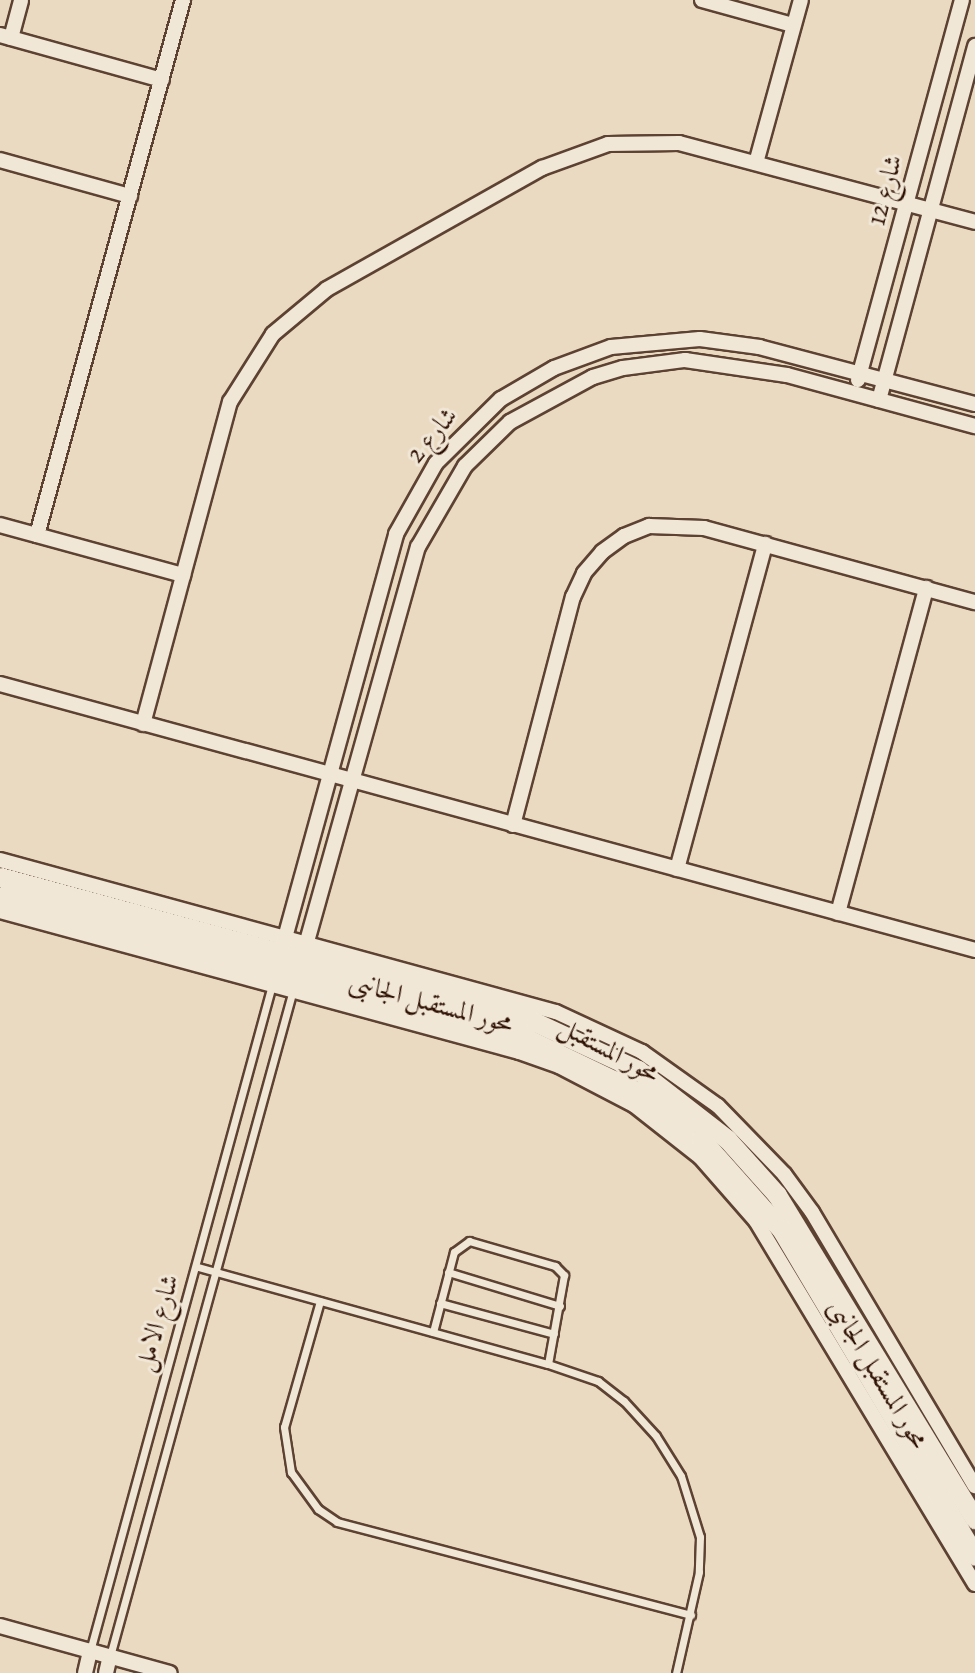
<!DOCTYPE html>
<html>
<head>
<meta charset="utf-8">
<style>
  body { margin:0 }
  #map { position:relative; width:975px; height:1673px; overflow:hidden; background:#eadac1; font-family:Alegreya,Amiri,serif }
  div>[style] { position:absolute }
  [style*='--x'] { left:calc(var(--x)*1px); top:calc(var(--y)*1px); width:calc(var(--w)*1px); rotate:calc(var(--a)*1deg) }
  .roads { filter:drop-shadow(2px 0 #5d4232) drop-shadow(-2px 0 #5d4232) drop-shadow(0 2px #5d4232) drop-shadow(0 -2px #5d4232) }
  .lane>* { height:7px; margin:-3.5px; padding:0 3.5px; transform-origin:3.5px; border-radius:3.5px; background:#f1e7d7 }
  .street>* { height:14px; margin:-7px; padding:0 7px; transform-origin:7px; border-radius:7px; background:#f1e7d7 }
  .secondary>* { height:19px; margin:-9.5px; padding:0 9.5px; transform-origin:9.5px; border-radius:9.5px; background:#f1e7d7 }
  span { translate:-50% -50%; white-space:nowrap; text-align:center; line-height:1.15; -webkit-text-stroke:6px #f1e7d7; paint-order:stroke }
  .street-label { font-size:26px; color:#2e1002 }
</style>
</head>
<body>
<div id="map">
  <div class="roads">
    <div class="lane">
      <div style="--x:198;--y:1267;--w:363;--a:15.5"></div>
      <div style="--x:548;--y:1364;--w:53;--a:18.8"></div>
      <div style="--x:598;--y:1381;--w:33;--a:38"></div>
      <div style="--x:624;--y:1401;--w:47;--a:47.6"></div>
      <div style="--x:656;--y:1436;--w:47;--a:58"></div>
      <div style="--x:681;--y:1476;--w:64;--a:72.7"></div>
      <div style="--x:700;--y:1537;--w:35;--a:92"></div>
      <div style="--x:699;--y:1572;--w:104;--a:102.8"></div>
      <div style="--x:448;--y:1272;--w:117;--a:16.9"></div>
      <div style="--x:320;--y:1301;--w:131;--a:105.9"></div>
      <div style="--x:284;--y:1427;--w:46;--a:81.2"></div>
      <div style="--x:291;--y:1472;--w:46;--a:53.9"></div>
      <div style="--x:318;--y:1509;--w:23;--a:34"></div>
      <div style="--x:337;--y:1522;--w:366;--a:14.7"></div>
      <div style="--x:440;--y:1303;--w:118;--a:15.2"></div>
      <div style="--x:433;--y:1332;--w:83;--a:-75.3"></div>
      <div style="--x:454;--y:1252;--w:19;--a:-36"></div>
      <div style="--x:469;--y:1241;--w:90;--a:16.2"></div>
      <div style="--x:555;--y:1266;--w:13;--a:45"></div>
      <div style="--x:564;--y:1275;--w:90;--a:100.2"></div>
      <div style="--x:90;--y:1651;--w:690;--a:-74.72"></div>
      <div style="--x:110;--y:1656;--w:691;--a:-74.64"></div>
    </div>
    <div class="street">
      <div style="--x:702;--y:0;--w:94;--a:15.4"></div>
      <div style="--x:0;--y:35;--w:168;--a:15.5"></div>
      <div style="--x:11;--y:38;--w:39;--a:-75"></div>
      <div style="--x:0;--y:160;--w:135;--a:15.5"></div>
      <div style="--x:756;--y:163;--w:169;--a:-74.6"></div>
      <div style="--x:858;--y:380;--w:394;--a:-74.7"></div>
      <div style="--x:879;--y:400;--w:367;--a:-74.8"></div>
      <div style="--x:0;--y:525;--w:190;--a:15.3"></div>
      <div style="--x:37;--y:535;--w:555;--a:-74.74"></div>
      <div style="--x:0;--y:684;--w:1011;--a:15.26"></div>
      <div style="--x:143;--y:724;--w:334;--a:-74.9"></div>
      <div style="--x:230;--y:402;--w:80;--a:-57.7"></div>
      <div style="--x:273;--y:334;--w:70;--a:-39.8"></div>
      <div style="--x:327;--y:289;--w:247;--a:-29.4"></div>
      <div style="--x:542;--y:168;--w:70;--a:-20"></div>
      <div style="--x:608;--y:144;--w:71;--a:-0.8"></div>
      <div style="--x:679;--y:143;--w:306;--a:14.9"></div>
      <div style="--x:513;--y:825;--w:236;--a:-75.3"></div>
      <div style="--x:573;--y:597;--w:26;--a:-65"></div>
      <div style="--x:584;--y:573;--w:28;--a:-49"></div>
      <div style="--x:602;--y:552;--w:27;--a:-36"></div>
      <div style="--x:624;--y:536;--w:27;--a:-22"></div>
      <div style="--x:649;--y:526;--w:55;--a:2.1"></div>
      <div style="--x:704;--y:528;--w:281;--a:15.3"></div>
      <div style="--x:0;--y:860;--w:576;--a:15.29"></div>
      <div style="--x:556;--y:1012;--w:95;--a:24.9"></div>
      <div style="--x:642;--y:1052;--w:93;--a:35.4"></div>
      <div style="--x:718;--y:1106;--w:95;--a:45.9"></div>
      <div style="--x:784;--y:1174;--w:47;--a:53.6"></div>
      <div style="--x:812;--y:1212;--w:319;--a:59.3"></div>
      <div style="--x:677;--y:869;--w:337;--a:-74.8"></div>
      <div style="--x:0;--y:911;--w:538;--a:15.2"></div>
      <div style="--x:519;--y:1052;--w:42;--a:19.3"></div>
      <div style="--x:559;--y:1066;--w:85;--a:27.5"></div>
      <div style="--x:634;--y:1105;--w:84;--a:38.2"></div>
      <div style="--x:700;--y:1157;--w:85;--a:48.8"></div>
      <div style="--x:756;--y:1221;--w:424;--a:58.9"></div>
      <div style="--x:838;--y:913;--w:337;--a:-74.8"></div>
      <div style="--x:283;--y:945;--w:426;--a:-74.6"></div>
      <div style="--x:396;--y:534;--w:81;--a:-60.6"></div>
      <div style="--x:436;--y:463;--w:91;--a:-44.6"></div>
      <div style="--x:501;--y:399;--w:61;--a:-30.3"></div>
      <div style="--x:554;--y:368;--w:61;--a:-20.2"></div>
      <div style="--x:611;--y:347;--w:89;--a:-5.1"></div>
      <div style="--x:700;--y:339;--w:60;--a:7.7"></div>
      <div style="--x:759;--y:347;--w:223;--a:14.8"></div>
      <div style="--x:304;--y:952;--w:421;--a:-74.3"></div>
      <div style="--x:418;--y:547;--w:94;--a:-59.9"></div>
      <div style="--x:465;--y:466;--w:63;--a:-44.4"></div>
      <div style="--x:510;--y:422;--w:94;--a:-28.5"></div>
      <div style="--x:593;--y:377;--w:31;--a:-17"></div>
      <div style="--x:623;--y:368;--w:63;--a:-7.4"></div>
      <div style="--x:685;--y:360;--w:103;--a:8.4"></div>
      <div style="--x:787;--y:375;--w:195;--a:15.2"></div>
      <div style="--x:0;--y:1626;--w:176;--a:15.5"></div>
      <div style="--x:85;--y:1673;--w:23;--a:-77"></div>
      <div style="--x:106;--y:1673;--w:17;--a:-77"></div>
    </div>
    <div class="secondary">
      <div style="--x:0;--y:877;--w:554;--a:15.16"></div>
      <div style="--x:535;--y:1022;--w:114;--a:25"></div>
      <div style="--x:638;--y:1070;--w:113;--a:37.8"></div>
      <div style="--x:727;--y:1139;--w:75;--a:48.2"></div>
      <div style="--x:777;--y:1195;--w:380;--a:58.6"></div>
      <div style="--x:0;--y:896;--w:547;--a:15.15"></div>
      <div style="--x:528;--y:1039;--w:120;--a:25.7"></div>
      <div style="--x:636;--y:1091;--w:81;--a:36.4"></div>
      <div style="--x:701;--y:1139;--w:120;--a:48.4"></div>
      <div style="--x:781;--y:1229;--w:380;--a:59.3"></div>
    </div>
  </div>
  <div class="street-label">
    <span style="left:885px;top:190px;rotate:-75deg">شارع 12</span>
    <span style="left:432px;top:435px;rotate:-50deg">شارع 2</span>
    <span style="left:431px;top:1003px;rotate:15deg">محور المستقبل الجانبى</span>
    <span style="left:609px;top:1050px;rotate:28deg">محور المستقبل</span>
    <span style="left:157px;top:1323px;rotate:-74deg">شارع الامل</span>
    <span style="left:878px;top:1374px;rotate:59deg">محور المستقبل الجانبى</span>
  </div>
</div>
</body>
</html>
